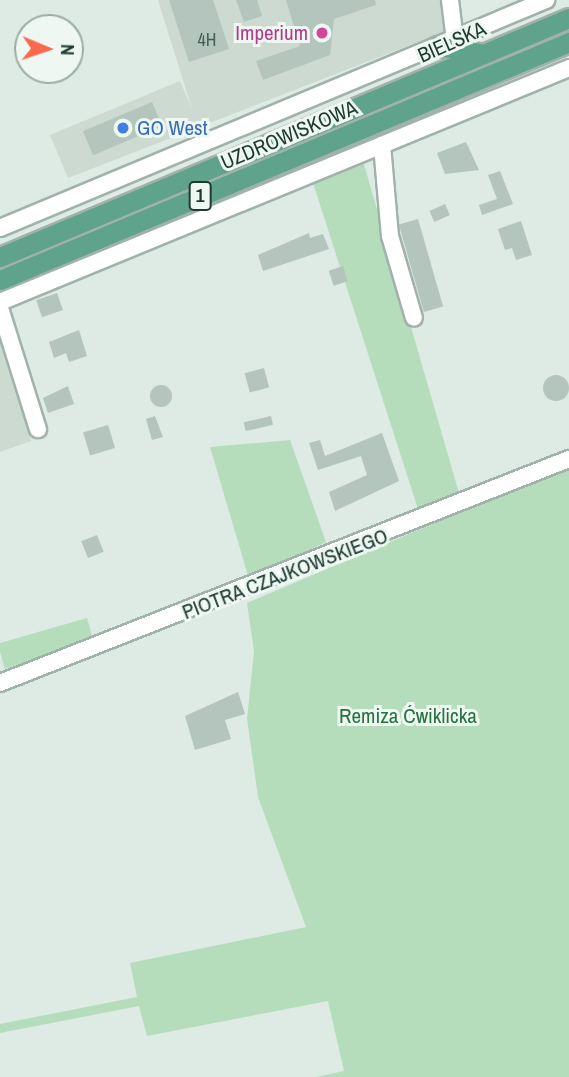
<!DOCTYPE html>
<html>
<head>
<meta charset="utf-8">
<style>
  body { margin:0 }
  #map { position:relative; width:569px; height:1077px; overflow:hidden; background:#deeae4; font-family:"Archivo Narrow",sans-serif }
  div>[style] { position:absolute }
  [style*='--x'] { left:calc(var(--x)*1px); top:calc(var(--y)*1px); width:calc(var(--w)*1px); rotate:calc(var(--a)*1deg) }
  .built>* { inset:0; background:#ccdad2 }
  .green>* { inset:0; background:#b5ddbc; transform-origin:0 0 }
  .building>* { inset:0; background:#b3c5bc; transform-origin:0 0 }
  .round { border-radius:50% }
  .roads { filter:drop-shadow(2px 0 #a1b2ab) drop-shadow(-2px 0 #a1b2ab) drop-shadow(0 2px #a1b2ab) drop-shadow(0 -2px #a1b2ab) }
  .minor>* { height:16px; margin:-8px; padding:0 8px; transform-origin:8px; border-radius:8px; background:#fff }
  .major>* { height:19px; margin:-9.5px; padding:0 9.5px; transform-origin:9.5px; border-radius:9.5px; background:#60a38c }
  .dots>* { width:19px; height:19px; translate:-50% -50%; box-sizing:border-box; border:4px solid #eef7f2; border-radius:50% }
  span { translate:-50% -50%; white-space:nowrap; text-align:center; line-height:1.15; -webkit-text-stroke:6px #eef7f2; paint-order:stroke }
  .number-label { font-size:18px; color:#435e54 }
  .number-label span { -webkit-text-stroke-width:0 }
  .shield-label span { padding:2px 5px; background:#eef7f2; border:2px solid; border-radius:5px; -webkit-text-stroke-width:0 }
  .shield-label { font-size:19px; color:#1e3b31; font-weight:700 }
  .hotel-label { font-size:21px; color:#b23c85 }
  .right { translate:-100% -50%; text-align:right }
  .street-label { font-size:21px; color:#1e3b31 }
  .shop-label { font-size:21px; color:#366cbe }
  .left { translate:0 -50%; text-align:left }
  .park-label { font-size:21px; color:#27733e }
  .north { position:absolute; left:14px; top:14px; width:70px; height:70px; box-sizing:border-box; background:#eef7f2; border:2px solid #9baca5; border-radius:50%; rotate:92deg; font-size:19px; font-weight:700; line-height:28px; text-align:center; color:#1e3b31 }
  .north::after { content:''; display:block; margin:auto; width:24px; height:32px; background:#f9694d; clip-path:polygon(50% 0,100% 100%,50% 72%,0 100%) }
</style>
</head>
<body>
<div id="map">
  <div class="built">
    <div style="clip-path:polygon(158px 0,456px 0,464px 24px,68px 178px,50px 135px,180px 81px,192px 109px)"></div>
    <div style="clip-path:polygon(0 342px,31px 441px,0 452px)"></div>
  </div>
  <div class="green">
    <div style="clip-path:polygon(363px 161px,459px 493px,418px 509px,313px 183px)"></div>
    <div style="clip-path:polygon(290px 440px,326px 542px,249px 579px,210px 447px)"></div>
    <div style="clip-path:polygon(569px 466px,569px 1077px,316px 1077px,344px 1071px,328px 1001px,147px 1036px,139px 1006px,0 1033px,0 1024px,137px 997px,130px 963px,306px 927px,258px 797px,247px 719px,254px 651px,247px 603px)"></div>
    <div style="left:87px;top:618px;width:26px;height:93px;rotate:74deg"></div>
  </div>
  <div class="building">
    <div style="clip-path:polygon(169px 0,213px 0,229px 49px,189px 62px)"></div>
    <div style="clip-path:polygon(236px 0,257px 0,262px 16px,244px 22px)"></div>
    <div style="clip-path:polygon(286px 0,375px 0,376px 5px,334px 19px,330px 55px,263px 80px,256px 61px,300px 46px)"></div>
    <div style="left:152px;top:102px;width:26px;height:75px;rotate:67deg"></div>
    <div style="clip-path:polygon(466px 142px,479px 170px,445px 174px,437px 153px)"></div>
    <div style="clip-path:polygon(500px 171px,513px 204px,482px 215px,479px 205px,497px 199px,488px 175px)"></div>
    <div style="left:445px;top:204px;width:12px;height:17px;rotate:66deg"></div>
    <div style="left:418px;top:219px;width:91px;height:20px;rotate:74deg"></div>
    <div style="clip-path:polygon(521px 221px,532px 255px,516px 260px,512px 248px,505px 250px,498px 229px)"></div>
    <div style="clip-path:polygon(309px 233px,310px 238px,323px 234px,329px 249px,263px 271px,258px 255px)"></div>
    <div style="left:343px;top:266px;width:16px;height:15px;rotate:72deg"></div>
    <div style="left:57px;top:293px;width:18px;height:22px;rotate:71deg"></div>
    <div style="clip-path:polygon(79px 330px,87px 356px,69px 362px,66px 353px,54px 358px,49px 342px)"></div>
    <div style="left:264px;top:368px;width:20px;height:20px;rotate:75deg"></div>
    <div class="round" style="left:543px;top:375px;width:26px;height:26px"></div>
    <div class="round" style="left:150px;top:385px;width:22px;height:22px"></div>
    <div style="clip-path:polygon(68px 386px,74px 404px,48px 413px,43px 398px)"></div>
    <div style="clip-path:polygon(155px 416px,163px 437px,152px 440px,146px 419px)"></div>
    <div style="left:271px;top:416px;width:9px;height:28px;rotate:77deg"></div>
    <div style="left:108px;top:425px;width:24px;height:26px;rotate:73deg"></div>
    <div style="clip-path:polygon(382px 433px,399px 481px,335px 511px,329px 492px,367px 475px,361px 456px,318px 470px,309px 443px,320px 440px,325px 456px)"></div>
    <div style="left:97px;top:535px;width:18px;height:17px;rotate:68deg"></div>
    <div style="clip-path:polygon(238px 692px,245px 714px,225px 720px,231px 739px,195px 750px,185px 716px)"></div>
  </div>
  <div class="roads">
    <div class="minor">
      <div style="--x:450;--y:0;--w:38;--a:83"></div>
      <div style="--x:382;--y:145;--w:91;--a:85"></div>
      <div style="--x:390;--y:236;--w:85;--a:73.7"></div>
      <div style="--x:0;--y:228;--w:592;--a:-22.66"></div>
      <div style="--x:0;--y:302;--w:615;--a:-22.35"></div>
      <div style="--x:0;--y:308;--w:127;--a:72.6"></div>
      <div style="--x:0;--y:683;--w:612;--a:-21.49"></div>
    </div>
    <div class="major">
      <div style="--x:437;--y:46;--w:43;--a:9.5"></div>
      <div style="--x:0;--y:257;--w:617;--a:-22.78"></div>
      <div style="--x:0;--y:280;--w:617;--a:-22.7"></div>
    </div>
  </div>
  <div class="dots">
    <div style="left:322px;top:33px;background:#d1479c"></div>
    <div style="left:123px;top:128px;background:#3f7fe0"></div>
  </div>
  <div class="number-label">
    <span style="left:207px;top:40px">4H</span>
  </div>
  <div class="shield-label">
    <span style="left:200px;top:196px">1</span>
  </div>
  <div class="hotel-label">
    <span class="right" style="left:308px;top:33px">Imperium</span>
  </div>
  <div class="street-label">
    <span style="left:452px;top:42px;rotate:-24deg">BIELSKA</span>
    <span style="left:289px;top:135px;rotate:-23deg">UZDROWISKOWA</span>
    <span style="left:285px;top:574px;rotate:-21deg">PIOTRA CZAJKOWSKIEGO</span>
  </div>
  <div class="shop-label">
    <span class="left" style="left:137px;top:128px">GO West</span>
  </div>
  <div class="park-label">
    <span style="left:408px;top:716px">Remiza Ćwiklicka</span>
  </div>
  <div class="north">N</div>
</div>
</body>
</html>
